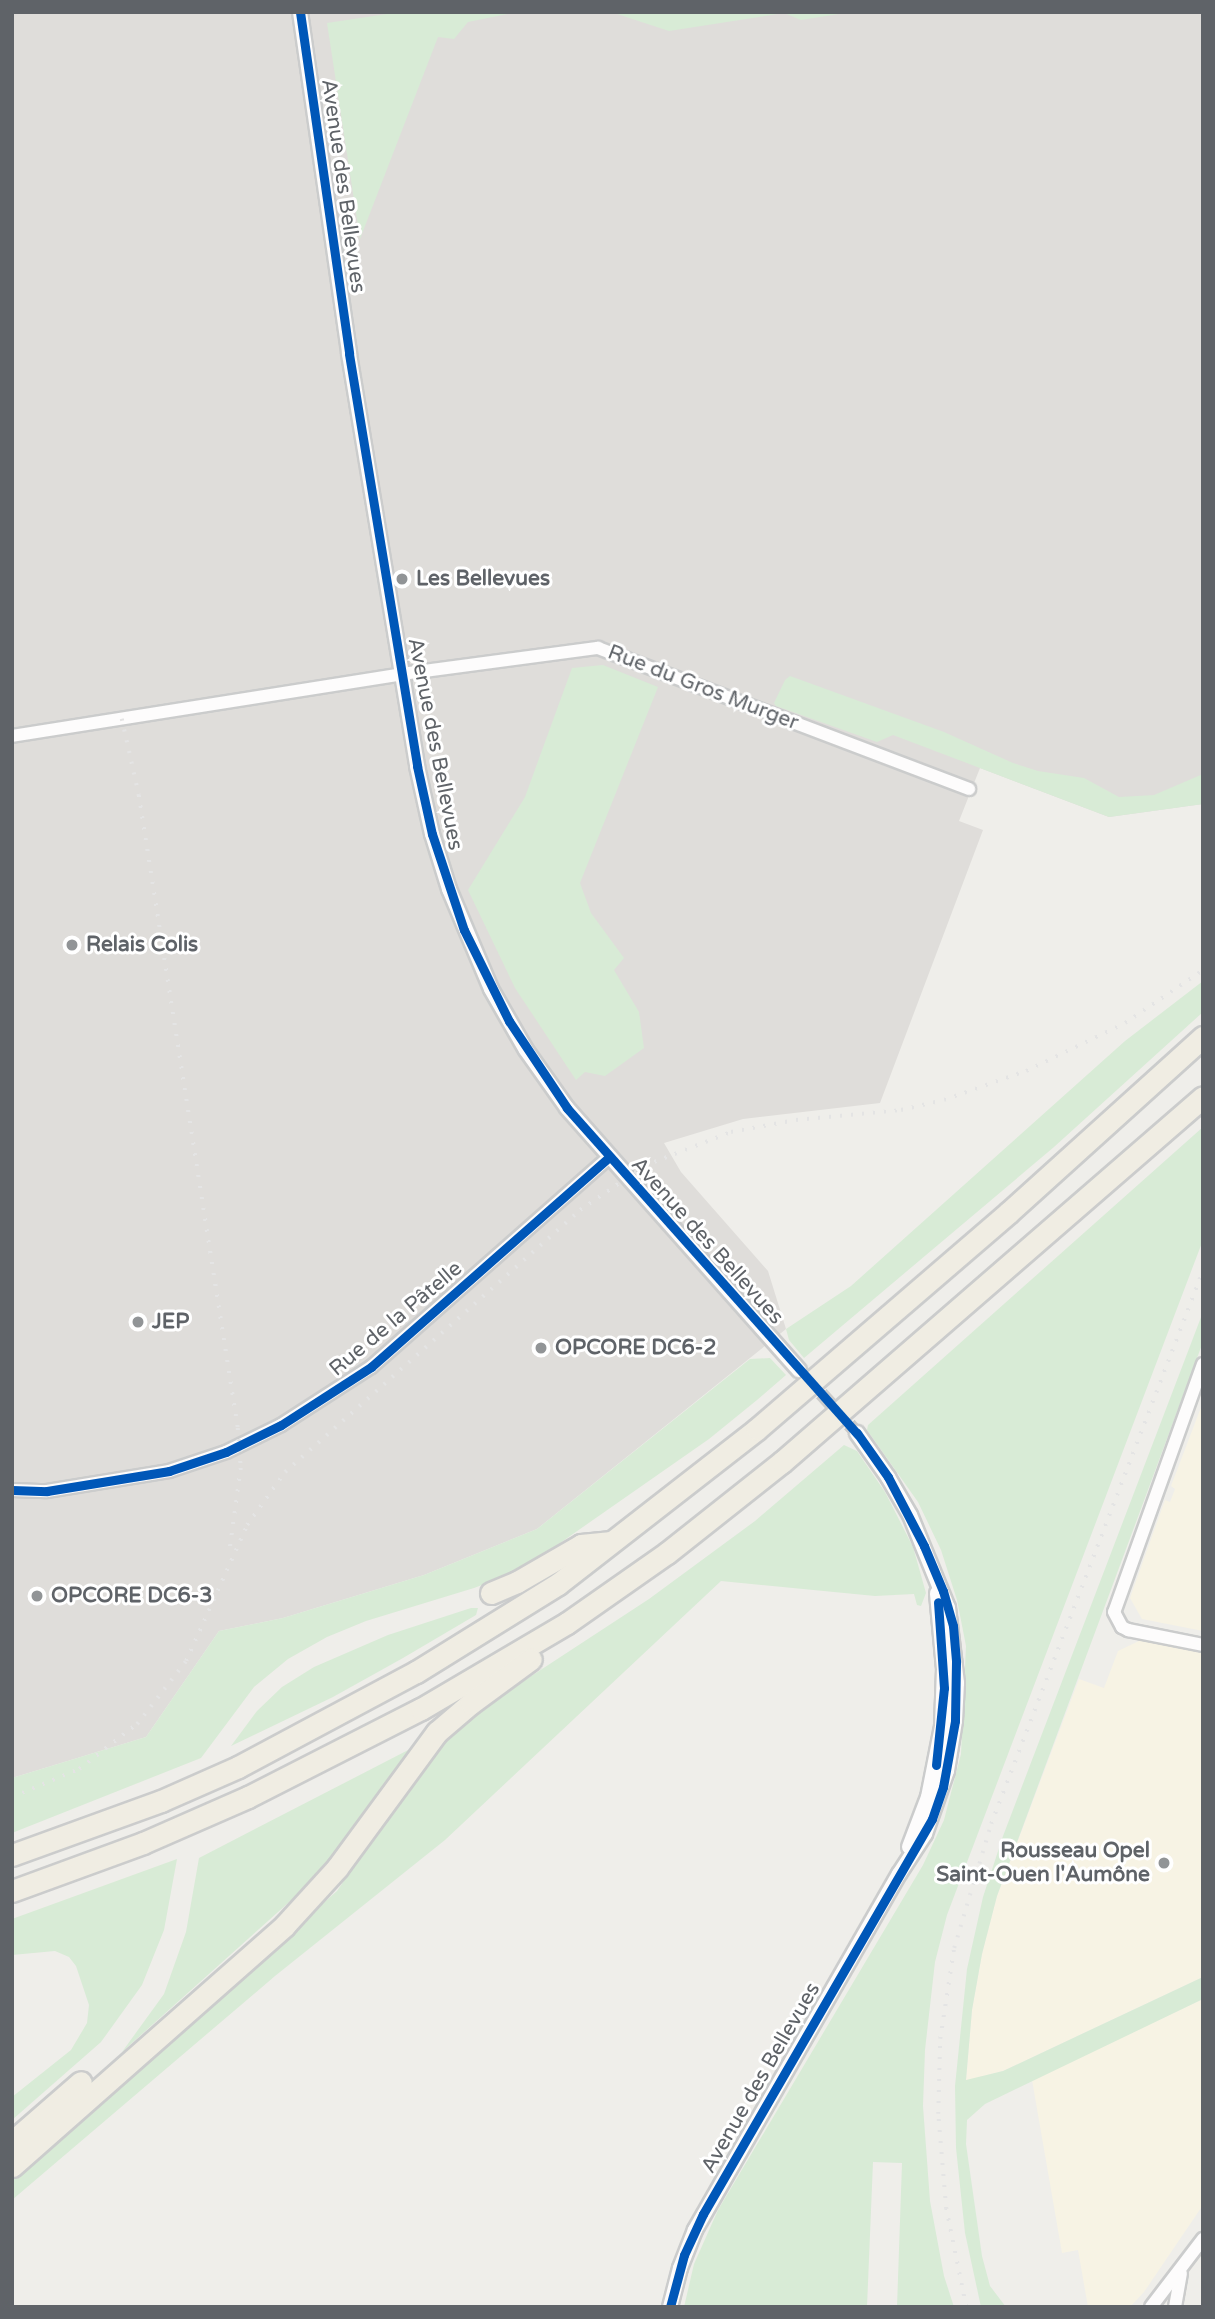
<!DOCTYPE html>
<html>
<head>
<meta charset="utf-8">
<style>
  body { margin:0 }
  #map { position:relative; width:1215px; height:2319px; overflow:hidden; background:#efeeea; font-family:"Varela Round",sans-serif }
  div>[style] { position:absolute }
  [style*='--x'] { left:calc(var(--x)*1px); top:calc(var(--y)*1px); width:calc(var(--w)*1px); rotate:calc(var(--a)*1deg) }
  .commercial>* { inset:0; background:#f7f3e4 }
  .industrial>* { inset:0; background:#dfddda }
  .green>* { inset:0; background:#d8ebd6 }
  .tertiary-tunnel>* { height:14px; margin-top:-7px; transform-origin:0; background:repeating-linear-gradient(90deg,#cbcbca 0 14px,transparent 0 21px) }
  .roads { filter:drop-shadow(2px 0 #cbcccc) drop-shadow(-2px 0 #cbcccc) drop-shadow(0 2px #cbcccc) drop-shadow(0 -2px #cbcccc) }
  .minor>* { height:12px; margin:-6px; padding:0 6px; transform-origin:6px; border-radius:6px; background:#fdfcfc }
  .tertiary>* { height:14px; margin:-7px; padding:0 7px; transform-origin:7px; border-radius:7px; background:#fdfcfc }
  .motorway>* { height:21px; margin:-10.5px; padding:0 10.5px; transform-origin:10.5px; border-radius:10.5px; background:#f0ede3 }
  .rail>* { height:3.5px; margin-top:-1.75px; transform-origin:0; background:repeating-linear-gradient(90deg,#e4e4e4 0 2px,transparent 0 11px) }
  .cycleway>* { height:9px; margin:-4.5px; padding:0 4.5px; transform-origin:4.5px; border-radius:4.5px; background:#0057b8 }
  .dots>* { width:19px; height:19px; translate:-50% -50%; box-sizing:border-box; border:4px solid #fff; border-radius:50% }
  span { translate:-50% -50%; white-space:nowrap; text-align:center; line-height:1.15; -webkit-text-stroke:6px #fff; paint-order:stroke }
  .street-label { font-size:21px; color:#5f6368 }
  .poi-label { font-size:21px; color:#5f6368; font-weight:700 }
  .left { translate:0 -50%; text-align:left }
  .right { translate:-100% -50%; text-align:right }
  .frame { position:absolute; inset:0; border:14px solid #5f6368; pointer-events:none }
</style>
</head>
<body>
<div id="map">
  <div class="commercial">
    <div style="clip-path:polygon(1203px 1402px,1203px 1631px,1142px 1619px,1130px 1598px,1165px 1500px,1170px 1502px,1175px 1489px,1171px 1486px)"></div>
    <div style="clip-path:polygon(1141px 1640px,1203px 1652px,1203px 1977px,1003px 2071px,966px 2081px,972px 2010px,982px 1954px,997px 1896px,1079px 1679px,1104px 1688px,1118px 1651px)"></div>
    <div style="clip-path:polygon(1203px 1999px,1203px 2205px,1144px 2292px,1130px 2307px,1088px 2307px,1078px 2250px,1062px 2253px,1032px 2080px)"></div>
  </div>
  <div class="industrial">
    <div style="clip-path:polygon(12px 12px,1203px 12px,1203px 804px,1109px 817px,980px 768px,959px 821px,983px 830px,880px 1103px,743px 1119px,664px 1143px,681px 1172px,768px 1271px,786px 1329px,537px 1529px,424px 1575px,283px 1618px,219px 1631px,146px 1737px,12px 1778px)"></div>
  </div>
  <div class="green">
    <div style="clip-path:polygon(400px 12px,517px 12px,468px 22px,454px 39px,438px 37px,360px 239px,327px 23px)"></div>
    <div style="clip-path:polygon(611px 12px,839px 12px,839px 14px,801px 20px,784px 13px,669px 31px)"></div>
    <div style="clip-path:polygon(603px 665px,658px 687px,580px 883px,591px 913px,624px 958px,614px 970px,639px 1012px,644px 1048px,605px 1076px,585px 1072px,576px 1080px,515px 988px,468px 890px,525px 797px,572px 668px)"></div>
    <div style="clip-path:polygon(790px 676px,944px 732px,1013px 763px,1038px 771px,1084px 778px,1119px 797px,1154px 795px,1203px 774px,1203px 804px,1109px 817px,893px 735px,877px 742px,776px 706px,774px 703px,785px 680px)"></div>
    <div style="clip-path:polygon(1203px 981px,1203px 1012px,1054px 1147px,804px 1358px,789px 1340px,786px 1329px,851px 1286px,1125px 1041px)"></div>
    <div style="clip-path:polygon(1203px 1127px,1203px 1240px,947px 1915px,935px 1962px,925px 2050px,923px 2106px,930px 2201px,944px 2276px,954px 2307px,897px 2307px,902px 2163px,873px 2162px,867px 2307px,684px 2307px,694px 2264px,718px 2210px,923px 1865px,944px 1820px,961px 1754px,966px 1646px,957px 1600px,941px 1550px,918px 1502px,867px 1430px,868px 1425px)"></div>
    <div style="clip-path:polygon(1203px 1312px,1203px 1342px,997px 1896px,982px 1954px,972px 2010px,966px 2080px,1003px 2071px,1203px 1977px,1203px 1999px,985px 2104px,967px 2120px,966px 2144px,982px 2256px,990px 2286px,1006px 2307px,981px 2307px,965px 2233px,956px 2148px,955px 2086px,967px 1969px,983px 1897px,1003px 1836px)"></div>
    <div style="clip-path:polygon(770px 1358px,786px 1375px,757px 1400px,709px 1439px,540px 1557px,511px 1574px,474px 1588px,366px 1621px,327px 1637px,288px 1659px,254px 1687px,201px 1758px,12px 1833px,12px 1778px,146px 1737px,219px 1631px,283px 1618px,424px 1575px,537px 1529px,750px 1359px)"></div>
    <div style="clip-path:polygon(844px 1445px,857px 1451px,885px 1492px,913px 1547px,926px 1593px,921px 1606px,917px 1605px,914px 1594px,875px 1596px,721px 1581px,445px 1840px,275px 1976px,12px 2200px,12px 2179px,337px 1891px,404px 1792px,449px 1737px,510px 1690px,649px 1599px,755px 1521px)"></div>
    <div style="clip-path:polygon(471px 1608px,478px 1608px,476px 1615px,403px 1658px,333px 1697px,231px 1746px,257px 1711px,282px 1687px,314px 1667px,388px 1635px)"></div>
    <div style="clip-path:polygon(414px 1747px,337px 1852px,297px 1895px,122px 2052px,164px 1994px,186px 1932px,199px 1858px)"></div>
    <div style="clip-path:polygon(177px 1859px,164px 1930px,142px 1985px,101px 2042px,12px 2120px,12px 2097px,71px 2050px,87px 2023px,89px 2005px,76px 1966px,69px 1957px,55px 1951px,12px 1955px,12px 1919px)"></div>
  </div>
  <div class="tertiary-tunnel">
    <div style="--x:807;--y:1378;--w:74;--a:47.7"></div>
  </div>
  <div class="roads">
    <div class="minor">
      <div style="--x:12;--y:736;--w:395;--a:-9"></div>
      <div style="--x:402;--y:674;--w:198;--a:-7.6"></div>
      <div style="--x:598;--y:648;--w:397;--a:20.8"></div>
      <div style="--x:1203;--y:1364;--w:263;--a:109.7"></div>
      <div style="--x:1114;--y:1612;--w:17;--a:62"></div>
      <div style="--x:1122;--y:1627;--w:7;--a:27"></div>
      <div style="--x:1128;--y:1630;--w:76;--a:11.3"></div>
      <div style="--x:12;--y:1490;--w:35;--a:2"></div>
      <div style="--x:47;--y:1491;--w:124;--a:-9.3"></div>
      <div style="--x:169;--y:1471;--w:60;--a:-18.4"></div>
      <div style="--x:226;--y:1452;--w:61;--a:-26.1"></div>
      <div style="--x:281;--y:1425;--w:107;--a:-32.8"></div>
      <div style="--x:371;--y:1367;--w:317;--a:-41.4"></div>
      <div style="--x:1151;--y:2307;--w:86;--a:-52.6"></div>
      <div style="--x:1175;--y:2307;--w:34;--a:-80"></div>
    </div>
    <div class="tertiary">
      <div style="--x:300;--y:12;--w:345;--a:81.8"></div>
      <div style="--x:349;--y:354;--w:418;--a:80.6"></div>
      <div style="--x:417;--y:766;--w:70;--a:77.6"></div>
      <div style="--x:432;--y:834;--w:58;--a:72.8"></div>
      <div style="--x:449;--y:889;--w:108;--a:67.2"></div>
      <div style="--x:491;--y:989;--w:70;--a:60.2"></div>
      <div style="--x:526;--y:1050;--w:71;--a:54.7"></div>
      <div style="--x:567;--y:1108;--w:350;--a:48.5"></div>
      <div style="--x:909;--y:1847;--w:53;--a:-69.2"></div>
      <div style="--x:928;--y:1797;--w:72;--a:-78.8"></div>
      <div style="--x:942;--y:1726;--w:57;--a:-88"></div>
      <div style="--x:944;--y:1669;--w:76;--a:-95.3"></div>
      <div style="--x:670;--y:2307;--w:40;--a:-75.6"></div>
      <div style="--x:680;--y:2268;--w:41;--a:-68.5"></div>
      <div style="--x:695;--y:2230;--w:410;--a:-60.2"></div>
      <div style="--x:899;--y:1874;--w:48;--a:-57"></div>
      <div style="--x:925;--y:1834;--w:67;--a:-70.8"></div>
      <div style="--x:947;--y:1771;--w:51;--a:-80.9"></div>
      <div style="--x:955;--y:1721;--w:38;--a:-87"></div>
      <div style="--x:957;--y:1683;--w:76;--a:-96.8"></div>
      <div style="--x:948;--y:1608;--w:100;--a:-112.2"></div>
      <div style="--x:910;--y:1515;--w:44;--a:-120.1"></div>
      <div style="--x:888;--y:1477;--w:54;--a:-125.2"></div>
    </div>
    <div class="motorway">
      <div style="--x:491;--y:1593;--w:28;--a:-23"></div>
      <div style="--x:517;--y:1582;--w:74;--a:-30"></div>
      <div style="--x:581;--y:1545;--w:28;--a:-6"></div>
      <div style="--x:12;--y:1855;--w:158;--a:-19.9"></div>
      <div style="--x:161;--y:1801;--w:84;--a:-23.8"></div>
      <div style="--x:238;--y:1767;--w:202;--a:-28.1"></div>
      <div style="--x:416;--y:1672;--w:167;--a:-31.8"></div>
      <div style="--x:558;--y:1584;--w:252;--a:-37.9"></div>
      <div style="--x:757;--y:1429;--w:331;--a:-40.7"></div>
      <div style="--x:1008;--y:1213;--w:263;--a:-42.1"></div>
      <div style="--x:12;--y:1891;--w:140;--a:-20.1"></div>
      <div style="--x:143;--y:1843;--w:115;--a:-23.7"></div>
      <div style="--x:248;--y:1797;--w:194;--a:-27"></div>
      <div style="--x:421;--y:1709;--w:169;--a:-30.5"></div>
      <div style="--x:567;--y:1623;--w:122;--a:-35"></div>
      <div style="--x:667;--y:1553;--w:147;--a:-38.4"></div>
      <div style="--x:782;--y:1462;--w:557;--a:-40.92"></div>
      <div style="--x:12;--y:2142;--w:91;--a:-41"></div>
      <div style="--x:12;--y:2166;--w:364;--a:-41.4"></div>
      <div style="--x:285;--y:1925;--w:77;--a:-47.6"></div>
      <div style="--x:337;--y:1868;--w:169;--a:-53.7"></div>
      <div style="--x:437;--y:1732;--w:45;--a:-40.5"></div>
      <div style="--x:471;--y:1703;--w:74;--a:-36.3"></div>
    </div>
  </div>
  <div class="rail">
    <div style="--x:122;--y:719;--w:78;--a:77.4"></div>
    <div style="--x:139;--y:795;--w:641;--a:81.11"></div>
    <div style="--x:238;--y:1428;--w:40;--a:85.7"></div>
    <div style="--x:241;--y:1468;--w:81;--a:97.8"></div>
    <div style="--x:12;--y:1797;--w:73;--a:-22.7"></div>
    <div style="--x:79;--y:1769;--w:73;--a:-37.8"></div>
    <div style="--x:137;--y:1724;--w:80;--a:-52.1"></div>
    <div style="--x:186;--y:1661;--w:149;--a:-65.8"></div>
    <div style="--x:247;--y:1525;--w:65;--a:-54.4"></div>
    <div style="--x:285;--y:1472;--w:395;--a:-41.6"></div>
    <div style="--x:580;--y:1210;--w:78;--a:-34.5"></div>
    <div style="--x:644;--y:1166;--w:93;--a:-21.3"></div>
    <div style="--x:731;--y:1132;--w:66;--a:-10.5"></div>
    <div style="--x:796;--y:1120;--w:105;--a:-5.4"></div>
    <div style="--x:901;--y:1110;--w:44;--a:-13.1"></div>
    <div style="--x:944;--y:1100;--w:87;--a:-19.5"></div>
    <div style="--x:1026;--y:1071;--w:110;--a:-25.9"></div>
    <div style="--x:1125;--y:1023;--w:94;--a:-34.2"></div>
    <div style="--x:966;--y:2307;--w:100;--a:-101.5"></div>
    <div style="--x:946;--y:2209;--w:95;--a:-94.8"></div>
    <div style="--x:938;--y:2114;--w:75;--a:-88.5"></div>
    <div style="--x:940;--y:2039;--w:92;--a:-81.3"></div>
    <div style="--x:954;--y:1948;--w:129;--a:-73.4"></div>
    <div style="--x:991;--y:1824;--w:593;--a:-69.06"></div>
  </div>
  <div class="cycleway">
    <div style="--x:300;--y:12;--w:345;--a:81.8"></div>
    <div style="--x:349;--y:354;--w:418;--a:80.6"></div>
    <div style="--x:417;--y:766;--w:70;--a:77.6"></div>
    <div style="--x:432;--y:834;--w:101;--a:71.6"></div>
    <div style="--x:464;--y:930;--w:102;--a:63.7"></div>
    <div style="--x:509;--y:1021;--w:105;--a:56.3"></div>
    <div style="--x:567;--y:1108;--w:436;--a:48.3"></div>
    <div style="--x:857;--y:1433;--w:54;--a:54.8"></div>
    <div style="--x:888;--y:1477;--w:78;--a:62.4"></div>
    <div style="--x:924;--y:1546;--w:49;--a:67.1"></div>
    <div style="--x:943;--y:1591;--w:36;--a:74"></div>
    <div style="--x:953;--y:1626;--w:36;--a:85"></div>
    <div style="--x:956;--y:1662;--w:59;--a:91"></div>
    <div style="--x:955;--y:1721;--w:67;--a:100.3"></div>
    <div style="--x:943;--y:1787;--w:34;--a:109"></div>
    <div style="--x:932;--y:1819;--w:457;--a:120.1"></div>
    <div style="--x:703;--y:2214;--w:45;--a:114.9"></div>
    <div style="--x:684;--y:2255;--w:54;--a:105.1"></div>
    <div style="--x:12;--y:1490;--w:35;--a:2"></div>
    <div style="--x:47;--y:1491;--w:124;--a:-9.3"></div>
    <div style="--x:169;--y:1471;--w:60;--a:-18.4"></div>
    <div style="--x:226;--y:1452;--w:61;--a:-26.1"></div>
    <div style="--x:281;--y:1425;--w:107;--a:-32.8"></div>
    <div style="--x:371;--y:1367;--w:317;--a:-41.4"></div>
    <div style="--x:936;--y:1765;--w:77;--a:-84.1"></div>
    <div style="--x:944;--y:1688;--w:86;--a:-94"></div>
  </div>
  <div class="dots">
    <div style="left:402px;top:579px;background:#919496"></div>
    <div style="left:72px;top:945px;background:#919496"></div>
    <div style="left:138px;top:1322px;background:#919496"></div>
    <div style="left:541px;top:1348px;background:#919496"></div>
    <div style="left:37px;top:1596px;background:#919496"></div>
    <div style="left:1164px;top:1863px;background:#919496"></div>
  </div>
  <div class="street-label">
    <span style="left:343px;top:186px;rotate:82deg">Avenue des Bellevues</span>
    <span style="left:703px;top:688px;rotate:21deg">Rue du Gros Murger</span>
    <span style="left:435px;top:744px;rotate:79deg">Avenue des Bellevues</span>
    <span style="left:707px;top:1241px;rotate:48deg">Avenue des Bellevues</span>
    <span style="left:396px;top:1319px;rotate:-40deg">Rue de la Pâtelle</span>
    <span style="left:761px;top:2078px;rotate:-60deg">Avenue des Bellevues</span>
  </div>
  <div class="poi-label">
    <span class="left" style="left:416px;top:579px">Les Bellevues</span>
    <span class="left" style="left:86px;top:945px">Relais Colis</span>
    <span class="left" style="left:152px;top:1322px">JEP</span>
    <span class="left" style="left:555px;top:1348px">OPCORE DC6-2</span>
    <span class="left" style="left:51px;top:1596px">OPCORE DC6-3</span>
    <span class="right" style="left:1150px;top:1863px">Rousseau Opel<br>Saint-Ouen l'Aumône</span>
  </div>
  <div class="frame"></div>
</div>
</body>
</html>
